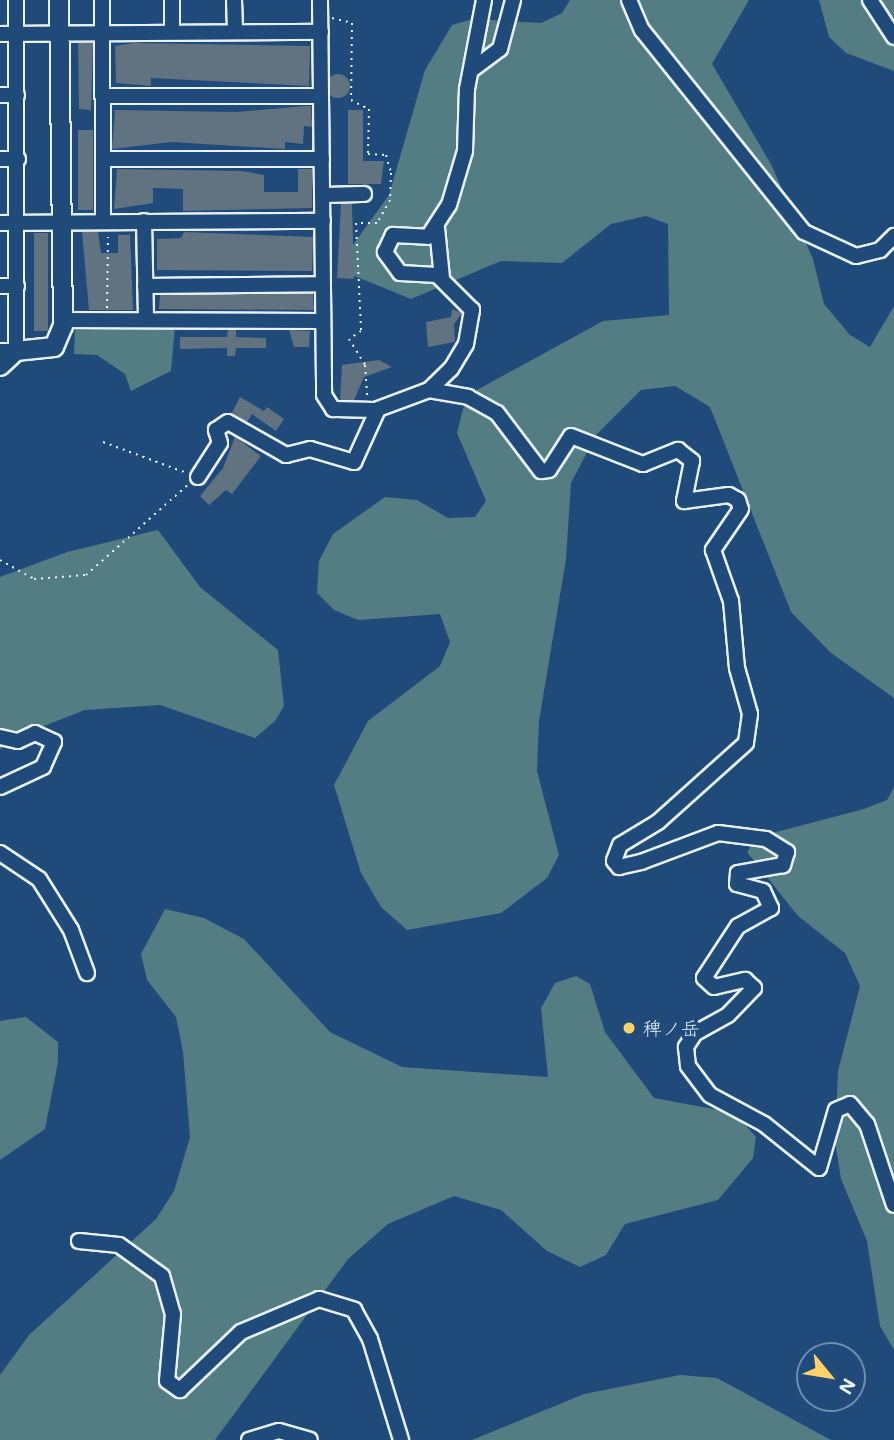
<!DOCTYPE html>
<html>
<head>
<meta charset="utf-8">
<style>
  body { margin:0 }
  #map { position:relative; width:894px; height:1440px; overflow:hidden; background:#1f4a7a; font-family:Mali,"Klee One",sans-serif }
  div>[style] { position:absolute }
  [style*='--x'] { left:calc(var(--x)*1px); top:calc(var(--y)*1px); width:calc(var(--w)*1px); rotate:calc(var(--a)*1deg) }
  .green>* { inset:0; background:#537c83 }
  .building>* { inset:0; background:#617281; transform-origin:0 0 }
  .round { border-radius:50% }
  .path>* { height:2px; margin-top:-1px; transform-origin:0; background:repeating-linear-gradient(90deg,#e8f1f8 0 2px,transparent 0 7px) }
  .roads { filter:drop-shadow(2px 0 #e8f1f8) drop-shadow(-2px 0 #e8f1f8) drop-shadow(0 2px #e8f1f8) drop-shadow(0 -2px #e8f1f8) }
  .minor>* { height:14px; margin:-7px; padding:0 7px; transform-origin:7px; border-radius:7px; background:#1f4a7a }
  .tertiary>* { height:18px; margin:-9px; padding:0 9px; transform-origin:9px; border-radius:9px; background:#1f4a7a }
  .dots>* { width:19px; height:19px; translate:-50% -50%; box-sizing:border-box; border:4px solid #1f4a7a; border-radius:50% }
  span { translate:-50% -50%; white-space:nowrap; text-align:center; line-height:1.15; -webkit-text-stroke:7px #1f4a7a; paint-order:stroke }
  .poi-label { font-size:19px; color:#e8f1f8 }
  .left { translate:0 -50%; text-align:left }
  .north { position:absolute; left:796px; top:1342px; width:70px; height:70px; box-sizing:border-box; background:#1f4a7a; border:2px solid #6f8dac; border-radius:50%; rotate:120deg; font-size:19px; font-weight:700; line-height:28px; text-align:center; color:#e8f1f8 }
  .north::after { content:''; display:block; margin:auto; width:24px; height:32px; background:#ffd166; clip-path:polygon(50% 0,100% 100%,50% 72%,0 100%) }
</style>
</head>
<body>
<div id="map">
  <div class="green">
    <div style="clip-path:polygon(570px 0,749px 0,712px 64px,771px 164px,813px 259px,824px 304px,850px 335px,870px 347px,894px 306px,894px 698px,831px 653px,791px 612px,710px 407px,675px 386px,641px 390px,596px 435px,571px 483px,566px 559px,539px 721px,537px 771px,559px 855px,547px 878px,501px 913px,407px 930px,381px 907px,361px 873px,334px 785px,368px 721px,440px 666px,450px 642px,440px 614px,358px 620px,334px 610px,317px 593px,319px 561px,333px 534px,385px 497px,417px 500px,448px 518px,475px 517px,486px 501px,457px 433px,463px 409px,475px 391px,603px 321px,669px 315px,668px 224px,646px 216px,611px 224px,562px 263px,501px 261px,411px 299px,352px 275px,350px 249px,389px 195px,425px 70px,452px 25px,473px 19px,541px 23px,562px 13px)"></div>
    <div style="clip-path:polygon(819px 0,894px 0,894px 71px,846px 53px,829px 37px)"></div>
    <div style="clip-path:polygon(175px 326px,171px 371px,131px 391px,125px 374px,97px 355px,74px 354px,75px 327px)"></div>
    <div style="clip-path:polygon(158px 530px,200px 587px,278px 650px,284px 706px,275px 721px,255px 738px,160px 705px,85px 710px,8px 740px,0 750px,0 577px,67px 552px)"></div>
    <div style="clip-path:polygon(894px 787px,894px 1350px,880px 1326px,867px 1241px,841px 1179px,835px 1141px,838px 1071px,860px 986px,845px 953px,798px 916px,747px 852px,757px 837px,864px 809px,887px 800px)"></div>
    <div style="clip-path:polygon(165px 909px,204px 918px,244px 939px,330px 1032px,402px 1067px,548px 1077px,541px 1008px,555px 983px,576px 976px,590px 984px,605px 1032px,654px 1098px,735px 1113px,756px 1137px,753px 1158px,718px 1200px,625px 1224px,606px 1255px,580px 1267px,547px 1251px,501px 1210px,454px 1196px,388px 1224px,348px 1259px,215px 1440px,0 1440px,0 1375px,29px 1335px,156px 1219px,174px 1191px,190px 1137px,183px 1052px,176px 1017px,147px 980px,141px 954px)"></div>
    <div style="clip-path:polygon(26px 1017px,58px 1042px,58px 1062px,45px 1129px,0 1160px,0 1021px)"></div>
    <div style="clip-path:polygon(680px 1375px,717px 1378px,831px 1440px,472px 1440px,584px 1394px)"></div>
  </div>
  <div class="building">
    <div style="clip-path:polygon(78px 43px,93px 43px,91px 110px,79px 109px)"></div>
    <div style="clip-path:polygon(134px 43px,310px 46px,309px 86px,151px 78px,151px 86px,116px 83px,115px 46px)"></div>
    <div class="round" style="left:326px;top:74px;width:24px;height:24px"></div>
    <div style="clip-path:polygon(305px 106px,311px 106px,312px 127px,304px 126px,303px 144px,285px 142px,285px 149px,171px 142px,112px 149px,115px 110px,237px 112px)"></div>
    <div style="clip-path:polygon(348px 110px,363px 110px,363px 161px,384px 161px,381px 184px,348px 184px)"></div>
    <div style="left:78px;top:130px;width:15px;height:80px"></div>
    <div style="clip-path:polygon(117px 169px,242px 171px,264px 175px,264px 192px,298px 192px,298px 169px,312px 169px,312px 208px,183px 211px,183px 189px,153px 188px,153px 203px,114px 209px)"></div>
    <div style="clip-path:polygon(341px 204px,352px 204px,354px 279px,337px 278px)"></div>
    <div style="clip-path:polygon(82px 232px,98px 232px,101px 253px,118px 253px,118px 235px,130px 235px,133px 310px,89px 310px)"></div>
    <div style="clip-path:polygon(184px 232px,313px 237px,312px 271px,157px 270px,157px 239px,181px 238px)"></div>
    <div style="left:34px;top:233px;width:14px;height:98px"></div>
    <div style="clip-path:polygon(246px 294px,313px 294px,314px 310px,159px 309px,160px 295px)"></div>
    <div style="clip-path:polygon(452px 309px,462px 313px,454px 324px,455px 342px,428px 347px,426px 322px,451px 317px)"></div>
    <div style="clip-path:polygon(228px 330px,236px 330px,236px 337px,266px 338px,266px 348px,236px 348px,235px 356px,227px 356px,227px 348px,180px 349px,180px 337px,227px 337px)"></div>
    <div style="clip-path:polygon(289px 330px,310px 331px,309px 347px,294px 347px)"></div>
    <div style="clip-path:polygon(379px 360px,392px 367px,364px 377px,354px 400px,340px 400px,342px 365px)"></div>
    <div style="clip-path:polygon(240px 397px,264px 411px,267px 407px,284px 419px,276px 431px,252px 414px,247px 422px,232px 413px)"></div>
    <div style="clip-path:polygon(235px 437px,261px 456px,232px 494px,226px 490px,209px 505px,200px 496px,223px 468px)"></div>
  </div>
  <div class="path">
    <div style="--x:332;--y:18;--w:21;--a:14"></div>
    <div style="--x:352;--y:23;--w:77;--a:90.7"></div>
    <div style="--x:351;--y:100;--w:20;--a:27"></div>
    <div style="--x:369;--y:109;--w:45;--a:91.3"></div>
    <div style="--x:368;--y:154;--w:18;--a:3"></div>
    <div style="--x:386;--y:155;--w:19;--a:74"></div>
    <div style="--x:391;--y:173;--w:27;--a:92"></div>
    <div style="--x:390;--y:200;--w:26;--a:119"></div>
    <div style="--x:377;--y:223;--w:21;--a:180"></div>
    <div style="--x:356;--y:223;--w:108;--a:87.3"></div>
    <div style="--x:361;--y:331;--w:14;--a:146"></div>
    <div style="--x:349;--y:339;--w:31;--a:58"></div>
    <div style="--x:365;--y:365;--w:31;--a:86"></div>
    <div style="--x:107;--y:308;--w:71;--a:-89.2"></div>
    <div style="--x:103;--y:442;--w:90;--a:20.3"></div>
    <div style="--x:0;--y:560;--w:39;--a:29"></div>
    <div style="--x:34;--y:579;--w:52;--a:-4.4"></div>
    <div style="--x:86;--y:575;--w:137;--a:-41.5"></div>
  </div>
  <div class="roads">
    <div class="minor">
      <div style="--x:102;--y:0;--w:222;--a:89.7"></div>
      <div style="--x:172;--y:0;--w:32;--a:90"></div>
      <div style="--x:234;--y:0;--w:32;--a:88"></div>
      <div style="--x:320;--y:0;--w:395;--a:89.4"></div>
      <div style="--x:324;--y:395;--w:17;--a:57"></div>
      <div style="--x:333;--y:409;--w:44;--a:1.3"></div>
      <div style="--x:629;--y:0;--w:33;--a:67"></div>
      <div style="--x:642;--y:30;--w:259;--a:51.3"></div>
      <div style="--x:804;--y:232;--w:57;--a:24.8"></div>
      <div style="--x:856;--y:256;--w:25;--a:-14"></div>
      <div style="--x:880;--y:250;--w:20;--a:-45"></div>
      <div style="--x:870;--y:0;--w:44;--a:57"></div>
      <div style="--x:0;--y:34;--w:321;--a:-0.4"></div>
      <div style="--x:473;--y:69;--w:34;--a:-37"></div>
      <div style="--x:500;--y:49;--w:51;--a:-75.1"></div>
      <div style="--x:0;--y:95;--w:17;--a:0"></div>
      <div style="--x:103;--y:96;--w:218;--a:0"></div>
      <div style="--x:0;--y:159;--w:18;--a:0"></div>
      <div style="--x:103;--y:159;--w:219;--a:0"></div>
      <div style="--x:322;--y:195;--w:42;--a:-1.4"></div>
      <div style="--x:144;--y:221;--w:99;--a:88.8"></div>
      <div style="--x:0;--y:223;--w:323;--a:-0.4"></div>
      <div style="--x:437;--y:228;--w:50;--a:84.3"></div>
      <div style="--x:0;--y:286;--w:17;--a:0"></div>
      <div style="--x:145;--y:286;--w:177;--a:-0.6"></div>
      <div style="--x:63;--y:320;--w:260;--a:0.2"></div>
      <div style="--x:0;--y:351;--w:16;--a:0"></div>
      <div style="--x:16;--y:351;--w:351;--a:-90"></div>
      <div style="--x:429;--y:390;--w:40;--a:10"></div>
      <div style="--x:468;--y:397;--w:33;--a:29"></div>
      <div style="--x:497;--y:413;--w:73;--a:52.8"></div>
      <div style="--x:541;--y:471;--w:8;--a:-7"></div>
      <div style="--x:549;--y:470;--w:40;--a:-57.1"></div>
      <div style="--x:571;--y:436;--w:77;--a:21.3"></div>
      <div style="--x:643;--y:464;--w:38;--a:-22"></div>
      <div style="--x:678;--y:450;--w:18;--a:38"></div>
      <div style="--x:692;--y:461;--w:41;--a:101.3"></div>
      <div style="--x:684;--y:501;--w:45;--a:-7.6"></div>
      <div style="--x:729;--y:495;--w:10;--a:29"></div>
      <div style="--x:738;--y:500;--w:9;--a:72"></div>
      <div style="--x:741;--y:509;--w:50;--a:124.3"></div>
      <div style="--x:713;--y:550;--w:54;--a:70.6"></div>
      <div style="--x:731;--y:601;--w:67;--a:84.9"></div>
      <div style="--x:737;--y:668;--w:48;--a:74.2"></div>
      <div style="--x:750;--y:714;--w:29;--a:98"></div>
      <div style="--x:746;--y:743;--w:118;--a:138.1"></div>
      <div style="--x:658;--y:822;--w:44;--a:148.8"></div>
      <div style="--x:620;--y:845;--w:17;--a:111"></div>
      <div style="--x:614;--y:861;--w:8;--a:50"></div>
      <div style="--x:619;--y:867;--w:23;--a:-13"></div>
      <div style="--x:641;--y:862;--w:82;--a:-20.6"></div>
      <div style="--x:718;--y:833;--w:48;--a:7.1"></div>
      <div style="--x:766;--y:839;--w:25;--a:32"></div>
      <div style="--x:787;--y:852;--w:14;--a:107"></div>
      <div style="--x:783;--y:865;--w:46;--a:169.9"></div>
      <div style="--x:738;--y:873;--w:11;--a:95"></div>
      <div style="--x:737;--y:884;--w:27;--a:15"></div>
      <div style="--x:763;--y:891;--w:19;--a:65"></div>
      <div style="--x:771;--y:908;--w:38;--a:151"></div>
      <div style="--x:738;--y:926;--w:62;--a:123.2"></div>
      <div style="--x:704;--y:978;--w:13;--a:42"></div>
      <div style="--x:714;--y:987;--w:32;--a:-13"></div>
      <div style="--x:745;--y:980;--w:12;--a:42"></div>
      <div style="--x:754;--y:988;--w:37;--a:134"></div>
      <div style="--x:728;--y:1015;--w:38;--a:151"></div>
      <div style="--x:695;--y:1033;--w:17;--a:123"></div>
      <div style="--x:686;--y:1047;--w:19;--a:84"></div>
      <div style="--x:688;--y:1066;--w:36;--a:53"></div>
      <div style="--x:710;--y:1095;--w:61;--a:28.2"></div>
      <div style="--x:764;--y:1124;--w:70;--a:38.7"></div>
      <div style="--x:819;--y:1168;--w:60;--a:-73.7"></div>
      <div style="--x:836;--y:1110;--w:15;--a:-23"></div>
      <div style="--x:850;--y:1104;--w:26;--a:50"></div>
      <div style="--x:867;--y:1124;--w:85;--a:71.6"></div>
      <div style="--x:198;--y:477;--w:40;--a:-57.1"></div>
      <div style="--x:220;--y:443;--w:14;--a:-107"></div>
      <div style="--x:216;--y:430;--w:14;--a:-34"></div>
      <div style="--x:228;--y:422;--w:67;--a:29.6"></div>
      <div style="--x:286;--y:455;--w:25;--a:-14"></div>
      <div style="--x:310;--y:449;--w:46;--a:16.5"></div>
      <div style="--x:354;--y:462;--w:58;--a:-65.6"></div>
      <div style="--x:378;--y:409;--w:54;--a:-20.4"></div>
      <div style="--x:429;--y:390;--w:30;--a:-44"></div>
      <div style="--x:451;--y:369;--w:29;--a:-59"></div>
      <div style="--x:466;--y:344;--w:35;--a:-80"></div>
      <div style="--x:472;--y:310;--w:49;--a:-135"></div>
      <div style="--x:437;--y:275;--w:37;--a:-177"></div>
      <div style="--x:400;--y:273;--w:26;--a:-126"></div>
      <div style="--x:385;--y:252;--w:19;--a:-65"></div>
      <div style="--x:393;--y:235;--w:35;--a:3"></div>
      <div style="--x:428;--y:237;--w:38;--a:-57"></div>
      <div style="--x:449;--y:205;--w:56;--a:-73.5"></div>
      <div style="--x:465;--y:151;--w:62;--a:-88.2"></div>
      <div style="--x:467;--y:89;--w:91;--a:-79.2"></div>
      <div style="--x:0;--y:737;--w:18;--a:13"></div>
      <div style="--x:18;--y:741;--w:19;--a:-25"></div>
      <div style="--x:35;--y:733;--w:21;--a:25"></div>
      <div style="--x:54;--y:742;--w:27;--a:114"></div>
      <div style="--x:43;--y:767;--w:47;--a:155.1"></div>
      <div style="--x:0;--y:853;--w:47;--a:33.7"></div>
      <div style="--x:39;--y:879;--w:60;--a:57.9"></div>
      <div style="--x:71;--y:930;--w:46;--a:69.6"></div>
      <div style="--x:79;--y:1241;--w:40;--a:5.7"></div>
      <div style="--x:119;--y:1245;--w:53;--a:35.8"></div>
      <div style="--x:162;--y:1276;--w:40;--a:74"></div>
      <div style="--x:173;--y:1314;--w:67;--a:95.1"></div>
      <div style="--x:167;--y:1381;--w:16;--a:35"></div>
      <div style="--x:180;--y:1390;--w:84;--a:-43.6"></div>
      <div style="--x:241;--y:1332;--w:85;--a:-22.9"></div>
      <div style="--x:319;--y:1299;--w:37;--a:17"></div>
      <div style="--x:354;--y:1310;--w:33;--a:61"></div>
      <div style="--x:370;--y:1339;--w:106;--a:72.9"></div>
      <div style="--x:249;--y:1440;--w:31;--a:-17"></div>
      <div style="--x:279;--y:1431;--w:32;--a:16"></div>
    </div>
    <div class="tertiary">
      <div style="--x:0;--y:366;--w:22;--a:-43"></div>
      <div style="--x:16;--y:351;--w:38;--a:-6"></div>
      <div style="--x:54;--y:347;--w:23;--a:-67"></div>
      <div style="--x:63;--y:326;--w:326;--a:-90.7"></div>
    </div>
  </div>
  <div class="dots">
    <div style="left:629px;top:1028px;background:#ffd166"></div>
  </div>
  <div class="poi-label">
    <span class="left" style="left:643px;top:1028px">稗ノ岳</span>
  </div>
  <div class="north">N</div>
</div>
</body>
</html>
